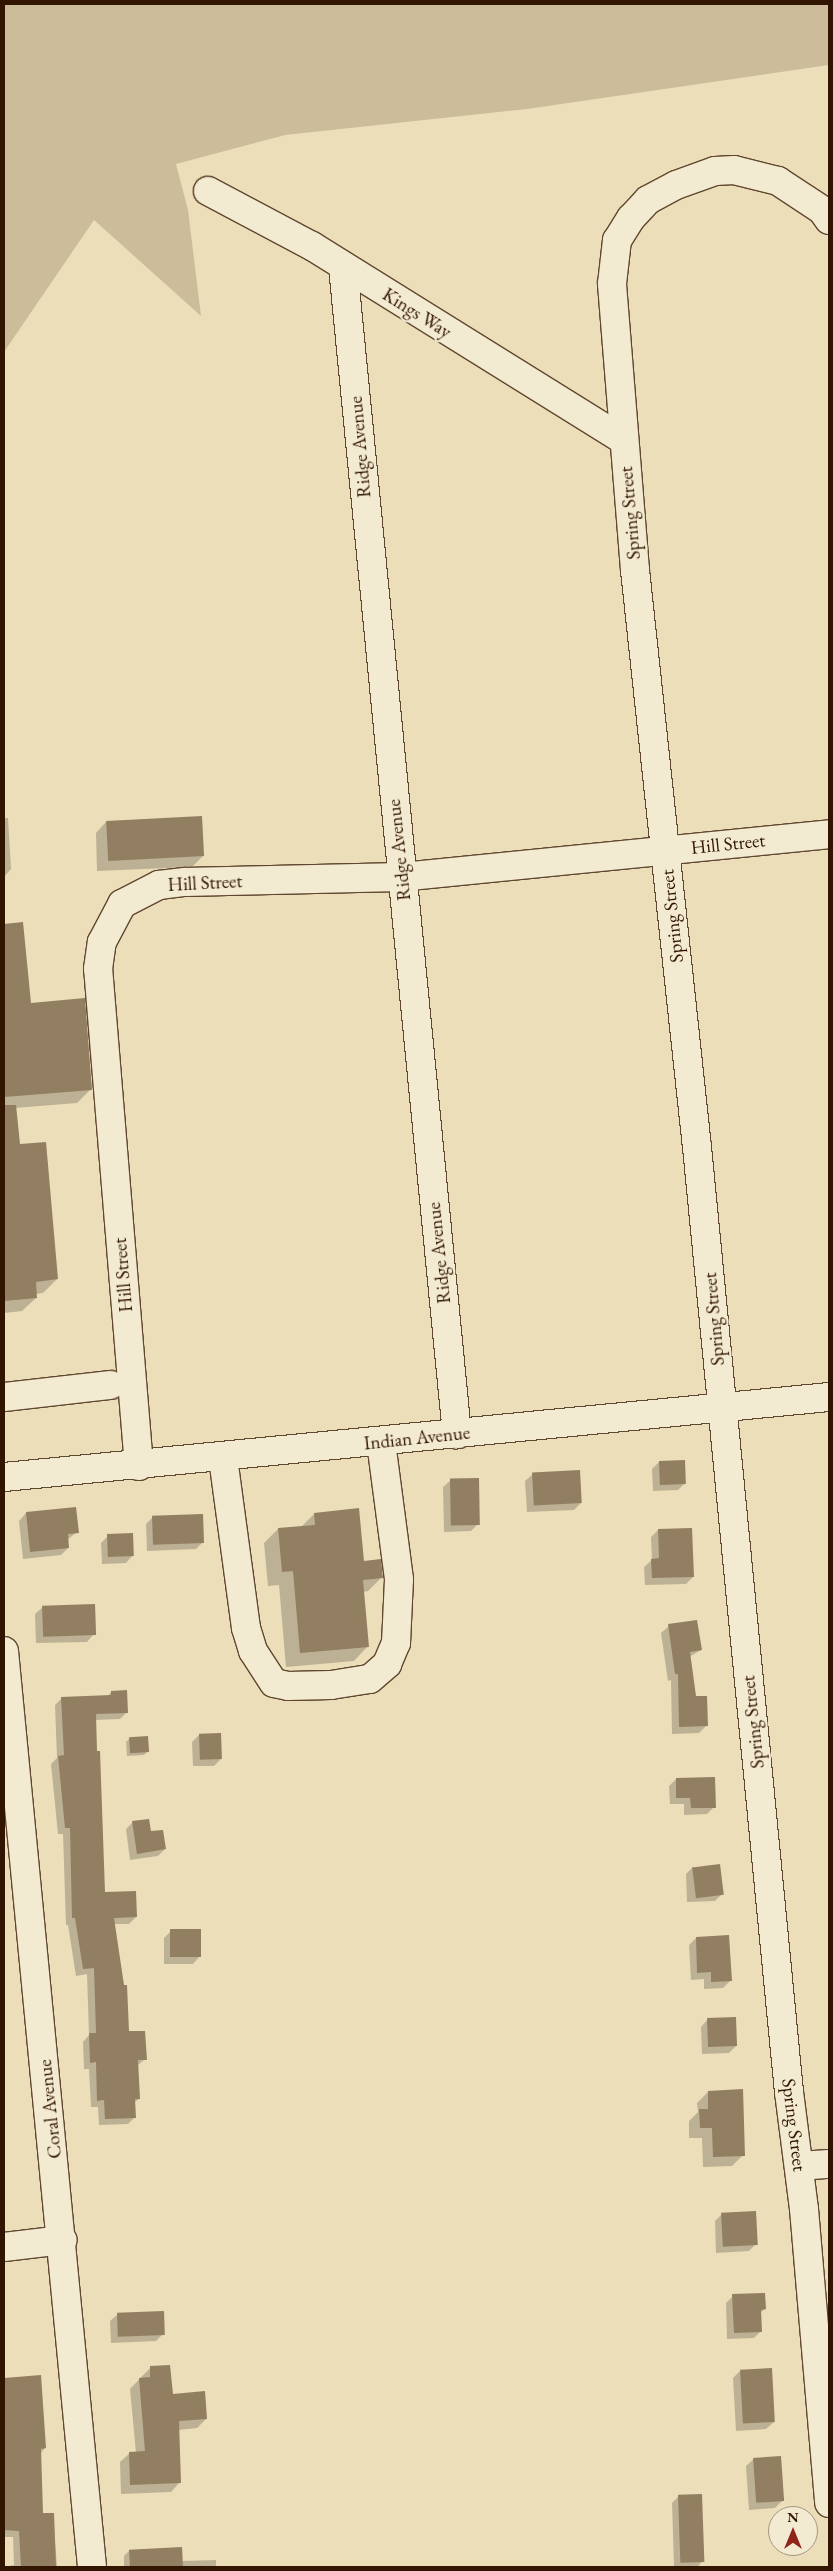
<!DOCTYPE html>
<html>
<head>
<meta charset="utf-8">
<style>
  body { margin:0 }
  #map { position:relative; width:833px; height:2571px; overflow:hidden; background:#ecdeb9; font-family:"EB Garamond",serif }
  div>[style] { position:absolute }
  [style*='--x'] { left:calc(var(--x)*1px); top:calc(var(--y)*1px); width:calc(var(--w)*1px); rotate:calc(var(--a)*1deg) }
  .green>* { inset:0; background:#ccbc9a }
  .shadow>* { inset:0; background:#0003 }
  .building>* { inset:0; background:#927e61; transform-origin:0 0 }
  .roads { filter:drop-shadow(1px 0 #60472f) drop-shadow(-1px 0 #60472f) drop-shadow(0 1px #60472f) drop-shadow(0 -1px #60472f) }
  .minor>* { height:28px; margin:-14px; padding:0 14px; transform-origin:14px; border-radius:14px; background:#f3ead2 }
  span { translate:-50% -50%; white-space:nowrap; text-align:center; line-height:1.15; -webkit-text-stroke:4.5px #f3ead2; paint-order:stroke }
  .street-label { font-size:19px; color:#311501 }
  .frame { position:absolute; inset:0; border:5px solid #311501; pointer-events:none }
  .north { position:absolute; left:768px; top:2506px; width:50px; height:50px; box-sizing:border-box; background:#f3ead2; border:1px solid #a5957e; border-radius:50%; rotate:0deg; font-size:14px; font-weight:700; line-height:20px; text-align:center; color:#311501 }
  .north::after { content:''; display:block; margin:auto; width:18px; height:22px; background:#8f2418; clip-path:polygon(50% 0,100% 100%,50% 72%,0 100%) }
</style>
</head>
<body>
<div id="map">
  <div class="green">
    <div style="clip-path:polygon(4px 4px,829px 4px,829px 65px,527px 109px,285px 135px,176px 164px,188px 210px,201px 316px,94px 220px,4px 352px)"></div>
  </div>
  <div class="shadow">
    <div style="clip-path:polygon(4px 818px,8px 818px,11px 869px,4px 877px)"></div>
    <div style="clip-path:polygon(106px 822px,203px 856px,192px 867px,97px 871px,96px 833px)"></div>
    <div style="clip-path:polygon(22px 923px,29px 1004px,91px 1089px,77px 1103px,15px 1108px,18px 1145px,57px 1279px,43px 1293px,36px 1294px,36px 1298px,22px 1311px,4px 1313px,4px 925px)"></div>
    <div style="clip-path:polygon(659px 1462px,685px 1483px,678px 1490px,653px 1491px,652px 1469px)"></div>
    <div style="clip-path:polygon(533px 1474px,581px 1503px,574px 1510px,527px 1512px,525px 1481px)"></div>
    <div style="clip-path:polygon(451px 1480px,478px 1524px,471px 1531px,444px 1532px,443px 1487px)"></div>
    <div style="clip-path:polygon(26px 1513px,77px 1532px,67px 1540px,68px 1548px,61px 1555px,23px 1559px,19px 1521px)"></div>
    <div style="clip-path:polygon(314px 1514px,382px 1577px,368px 1591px,363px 1592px,368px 1646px,354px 1661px,286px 1667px,279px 1585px,268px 1586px,264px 1543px,278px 1529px,301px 1527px)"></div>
    <div style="clip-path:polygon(153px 1517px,203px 1542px,196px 1549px,147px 1551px,146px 1524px)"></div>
    <div style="clip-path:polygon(658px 1530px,693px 1577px,686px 1584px,645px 1585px,644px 1567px,652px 1560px,651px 1537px)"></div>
    <div style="clip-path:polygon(108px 1536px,133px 1555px,126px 1563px,102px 1564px,101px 1543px)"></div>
    <div style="clip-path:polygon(43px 1607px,94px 1634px,87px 1642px,36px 1643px,35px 1614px)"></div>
    <div style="clip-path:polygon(669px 1626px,701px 1650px,689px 1657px,695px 1698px,706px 1726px,699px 1733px,672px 1734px,671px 1680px,668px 1681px,661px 1633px)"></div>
    <div style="clip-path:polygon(111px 1692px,127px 1712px,120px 1719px,94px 1720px,104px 1893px,136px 1917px,129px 1924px,113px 1924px,128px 2033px,145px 2059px,137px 2066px,139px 2099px,134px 2103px,135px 2117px,128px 2124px,99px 2125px,98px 2107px,91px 2107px,89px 2069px,84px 2069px,83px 2042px,89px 2035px,87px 1974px,76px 1976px,68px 1925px,66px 1925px,63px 1834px,58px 1834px,51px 1764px,57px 1758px,55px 1705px,62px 1698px,108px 1696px)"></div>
    <div style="clip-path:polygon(199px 1735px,221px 1759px,214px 1766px,193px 1766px,192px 1742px)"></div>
    <div style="clip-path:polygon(130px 1738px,147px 1752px,144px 1755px,127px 1756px,126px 1742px)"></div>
    <div style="clip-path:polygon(676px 1779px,714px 1807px,707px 1814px,684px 1815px,684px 1804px,670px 1804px,669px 1786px)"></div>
    <div style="clip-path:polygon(133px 1822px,150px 1833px,165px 1849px,158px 1856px,130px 1860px,126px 1829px)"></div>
    <div style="clip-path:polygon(693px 1867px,722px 1894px,715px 1901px,687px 1902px,686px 1874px)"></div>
    <div style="clip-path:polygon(171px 1931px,200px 1956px,193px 1964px,164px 1964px,164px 1938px)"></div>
    <div style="clip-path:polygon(696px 1938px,730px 1981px,723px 1988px,704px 1989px,704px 1979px,691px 1980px,689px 1945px)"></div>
    <div style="clip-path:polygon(708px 2019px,736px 2046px,729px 2053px,702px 2054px,701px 2027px)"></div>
    <div style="clip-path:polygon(708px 2092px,743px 2155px,732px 2166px,703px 2167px,702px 2138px,689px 2138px,689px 2121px,698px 2112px,697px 2103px)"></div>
    <div style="clip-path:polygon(722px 2214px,756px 2244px,749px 2251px,716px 2253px,715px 2221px)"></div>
    <div style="clip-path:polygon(733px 2296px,765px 2309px,760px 2313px,761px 2331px,754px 2338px,727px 2339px,726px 2303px)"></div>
    <div style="clip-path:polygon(118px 2314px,163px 2334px,156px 2341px,111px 2343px,110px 2321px)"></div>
    <div style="clip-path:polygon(150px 2368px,172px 2396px,206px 2419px,197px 2428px,178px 2430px,180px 2482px,171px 2492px,121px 2494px,120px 2462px,130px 2453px,136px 2453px,130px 2389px)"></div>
    <div style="clip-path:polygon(740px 2371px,774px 2422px,766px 2429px,736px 2431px,733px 2378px)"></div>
    <div style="clip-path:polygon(40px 2376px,45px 2448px,40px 2454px,42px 2514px,53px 2514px,57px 2567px,4px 2567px,14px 2565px,13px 2537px,4px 2537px,4px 2380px)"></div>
    <div style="clip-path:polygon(754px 2459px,782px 2501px,775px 2508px,749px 2510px,746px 2466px)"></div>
    <div style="clip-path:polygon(679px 2496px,702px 2562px,697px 2567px,674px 2567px,672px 2503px)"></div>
    <div style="clip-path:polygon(130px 2550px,181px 2561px,216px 2560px,216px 2567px,124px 2567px,124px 2556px)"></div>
  </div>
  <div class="building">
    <div style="left:202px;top:816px;width:40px;height:96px;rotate:87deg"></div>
    <div style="clip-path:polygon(23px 922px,31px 1003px,85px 998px,92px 1090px,4px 1097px,4px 924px)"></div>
    <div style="clip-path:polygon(4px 1105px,16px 1105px,20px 1144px,46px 1142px,58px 1279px,36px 1282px,37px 1298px,4px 1301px)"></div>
    <div style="left:685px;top:1460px;width:24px;height:26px;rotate:88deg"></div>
    <div style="left:580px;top:1470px;width:33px;height:48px;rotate:87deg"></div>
    <div style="left:479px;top:1478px;width:47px;height:29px;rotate:89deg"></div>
    <div style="clip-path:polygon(76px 1507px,79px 1533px,68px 1534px,69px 1548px,30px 1552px,26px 1512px)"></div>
    <div style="clip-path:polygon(359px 1508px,364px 1561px,381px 1559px,383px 1578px,363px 1580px,369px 1647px,300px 1653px,293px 1571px,282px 1572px,278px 1528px,315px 1525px,314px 1513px)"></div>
    <div style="left:203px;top:1514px;width:29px;height:51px;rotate:88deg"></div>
    <div style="clip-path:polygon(692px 1528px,694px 1577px,652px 1578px,651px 1559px,659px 1558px,658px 1529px)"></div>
    <div style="left:133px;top:1533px;width:23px;height:26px;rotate:88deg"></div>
    <div style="left:95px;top:1604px;width:31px;height:53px;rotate:88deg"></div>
    <div style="clip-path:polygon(697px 1620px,702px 1650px,690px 1652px,696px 1696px,707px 1696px,708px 1726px,679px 1727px,678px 1674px,675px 1674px,668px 1624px)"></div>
    <div style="clip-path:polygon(127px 1690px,128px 1713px,96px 1714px,97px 1751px,100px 1751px,105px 1892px,136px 1891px,137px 1917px,114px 1918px,124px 1985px,127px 1985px,129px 2031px,145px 2031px,147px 2060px,138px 2060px,140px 2099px,135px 2099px,136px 2118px,105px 2119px,104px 2100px,97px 2101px,96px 2062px,90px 2063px,89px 2033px,96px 2033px,94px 1968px,83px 1969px,75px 1918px,72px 1918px,70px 1828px,65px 1828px,58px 1756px,64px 1755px,61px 1697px,111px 1695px,111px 1691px)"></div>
    <div style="left:221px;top:1733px;width:26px;height:22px;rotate:88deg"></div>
    <div style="left:148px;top:1736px;width:16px;height:19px;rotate:86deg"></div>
    <div style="clip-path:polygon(715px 1777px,716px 1808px,691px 1808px,690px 1798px,676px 1798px,676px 1778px)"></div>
    <div style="clip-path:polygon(149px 1819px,151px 1831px,163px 1830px,166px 1849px,137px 1854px,132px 1821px)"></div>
    <div style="left:720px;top:1864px;width:31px;height:28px;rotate:83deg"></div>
    <div style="left:201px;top:1929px;width:28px;height:31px;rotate:90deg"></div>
    <div style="clip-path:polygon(729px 1935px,732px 1981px,711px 1982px,711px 1972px,697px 1973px,696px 1937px)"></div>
    <div style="left:736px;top:2017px;width:29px;height:29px;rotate:88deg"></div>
    <div style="clip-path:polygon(743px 2089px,745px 2156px,713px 2157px,712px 2128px,700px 2128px,699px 2109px,708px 2109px,708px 2091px)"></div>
    <div style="left:756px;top:2211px;width:34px;height:35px;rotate:87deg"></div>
    <div style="clip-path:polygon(765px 2293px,766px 2309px,761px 2310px,762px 2332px,734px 2333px,732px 2294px)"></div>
    <div style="left:164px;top:2311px;width:24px;height:47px;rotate:88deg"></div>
    <div style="clip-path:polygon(170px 2365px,173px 2394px,205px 2391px,207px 2419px,179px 2421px,181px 2483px,130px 2485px,129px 2452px,145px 2451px,139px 2378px,150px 2377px,150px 2366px)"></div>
    <div style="left:772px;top:2368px;width:54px;height:32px;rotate:87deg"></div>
    <div style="clip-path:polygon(41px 2375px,46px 2448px,41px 2449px,43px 2513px,54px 2513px,56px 2567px,21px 2567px,19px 2531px,4px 2530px,4px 2378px)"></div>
    <div style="left:781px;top:2456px;width:45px;height:28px;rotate:86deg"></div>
    <div style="left:702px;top:2494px;width:68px;height:24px;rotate:88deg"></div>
    <div style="left:182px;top:2547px;width:20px;height:53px;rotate:87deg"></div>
  </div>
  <div class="roads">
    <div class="minor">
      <div style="--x:208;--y:191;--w:118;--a:27.9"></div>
      <div style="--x:312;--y:246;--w:367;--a:31.9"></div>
      <div style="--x:829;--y:220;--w:12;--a:-125"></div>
      <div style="--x:822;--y:210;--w:53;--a:-146.6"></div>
      <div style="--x:778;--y:181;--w:45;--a:-166"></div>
      <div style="--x:734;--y:170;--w:19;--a:177"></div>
      <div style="--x:715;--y:171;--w:41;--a:160.3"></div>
      <div style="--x:676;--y:185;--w:32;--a:152"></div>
      <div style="--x:648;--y:200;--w:25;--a:133"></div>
      <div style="--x:631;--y:218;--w:26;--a:122"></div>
      <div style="--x:617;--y:240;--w:44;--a:96.5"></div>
      <div style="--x:612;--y:284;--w:287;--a:85.4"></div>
      <div style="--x:635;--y:570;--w:580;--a:83.87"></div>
      <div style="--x:697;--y:1147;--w:949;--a:84.44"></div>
      <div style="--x:789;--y:2092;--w:118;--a:82.7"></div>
      <div style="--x:804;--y:2209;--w:295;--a:85.1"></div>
      <div style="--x:343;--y:267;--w:1173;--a:84.42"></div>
      <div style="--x:4;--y:1397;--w:107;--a:-6.5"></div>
      <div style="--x:223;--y:1458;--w:172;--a:82.3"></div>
      <div style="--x:246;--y:1628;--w:24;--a:73"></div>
      <div style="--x:253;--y:1651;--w:38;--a:57"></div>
      <div style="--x:274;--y:1683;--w:14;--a:12"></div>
      <div style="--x:288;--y:1686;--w:43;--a:-1.3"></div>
      <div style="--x:331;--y:1685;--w:39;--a:-9"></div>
      <div style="--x:370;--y:1679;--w:23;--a:-41"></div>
      <div style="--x:387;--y:1664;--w:23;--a:-67"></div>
      <div style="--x:396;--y:1643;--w:64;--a:-87.3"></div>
      <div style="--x:399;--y:1579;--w:138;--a:-97.5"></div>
      <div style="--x:139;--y:1466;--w:499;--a:-94.7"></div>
      <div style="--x:98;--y:969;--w:27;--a:-82"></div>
      <div style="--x:102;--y:942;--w:43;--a:-62.2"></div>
      <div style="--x:122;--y:904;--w:42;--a:-27.2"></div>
      <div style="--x:159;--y:885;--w:26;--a:-7"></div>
      <div style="--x:185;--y:882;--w:216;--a:-1.3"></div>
      <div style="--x:401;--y:877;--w:430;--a:-5.7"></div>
      <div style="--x:4;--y:1477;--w:829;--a:-5.54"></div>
      <div style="--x:4;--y:1651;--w:920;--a:84.51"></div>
      <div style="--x:799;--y:2166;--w:30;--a:-4"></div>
      <div style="--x:4;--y:2247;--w:59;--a:-6.8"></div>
    </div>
  </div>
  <div class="street-label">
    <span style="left:417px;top:313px;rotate:32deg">Kings Way</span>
    <span style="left:360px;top:447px;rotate:-95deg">Ridge Avenue</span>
    <span style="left:630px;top:513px;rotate:-95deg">Spring Street</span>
    <span style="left:728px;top:844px;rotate:-6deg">Hill Street</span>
    <span style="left:399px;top:850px;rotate:-96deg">Ridge Avenue</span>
    <span style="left:205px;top:883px;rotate:-3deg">Hill Street</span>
    <span style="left:672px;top:916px;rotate:-96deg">Spring Street</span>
    <span style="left:439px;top:1253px;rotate:-96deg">Ridge Avenue</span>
    <span style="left:123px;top:1275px;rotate:-95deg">Hill Street</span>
    <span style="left:714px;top:1319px;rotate:-95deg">Spring Street</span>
    <span style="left:417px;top:1438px;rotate:-6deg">Indian Avenue</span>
    <span style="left:753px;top:1722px;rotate:-96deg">Spring Street</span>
    <span style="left:50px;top:2109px;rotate:-96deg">Coral Avenue</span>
    <span style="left:794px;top:2125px;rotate:83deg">Spring Street</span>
  </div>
  <div class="frame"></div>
  <div class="north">N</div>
</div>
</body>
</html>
